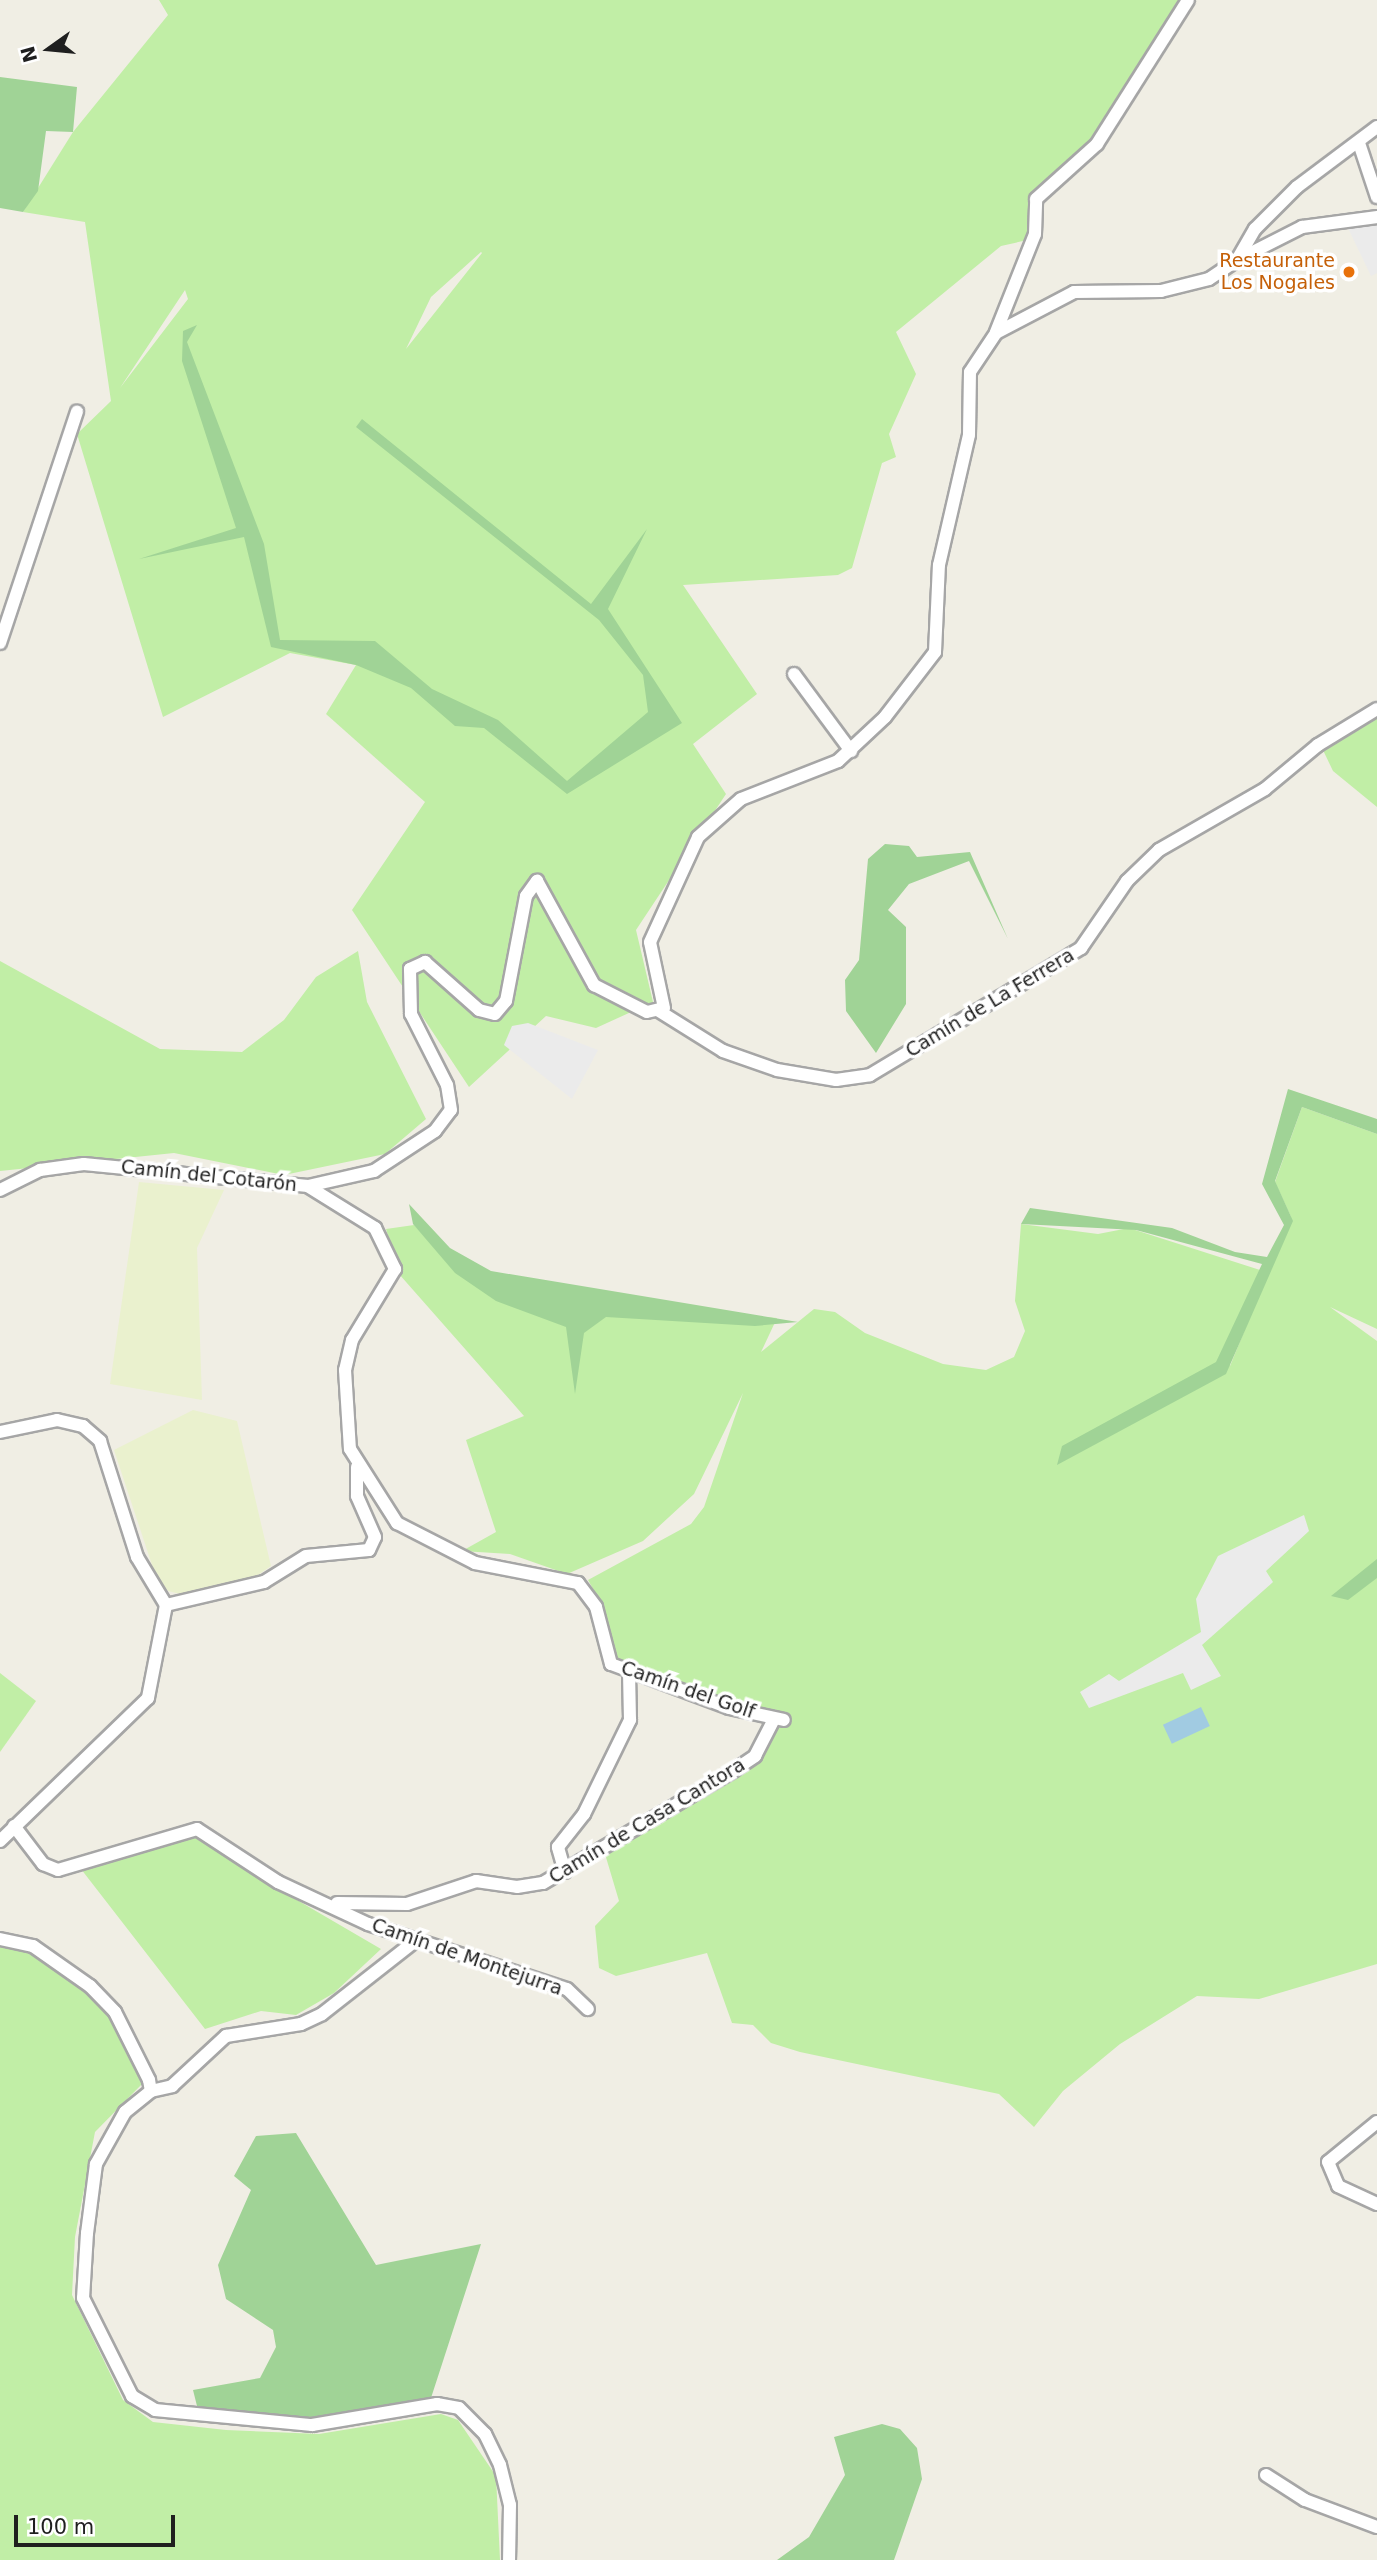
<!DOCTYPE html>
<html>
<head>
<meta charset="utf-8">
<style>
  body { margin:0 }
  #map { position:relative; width:1377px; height:2560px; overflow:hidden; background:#f0eee4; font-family:"DejaVu Sans",sans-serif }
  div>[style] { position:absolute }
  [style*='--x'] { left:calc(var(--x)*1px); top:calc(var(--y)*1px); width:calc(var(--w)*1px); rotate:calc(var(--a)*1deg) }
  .farmland>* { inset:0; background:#eaf1ce }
  .grass>* { inset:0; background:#c1eea6 }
  .forest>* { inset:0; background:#a0d396 }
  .parking>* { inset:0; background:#ebebeb }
  .water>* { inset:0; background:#a1cbe2; transform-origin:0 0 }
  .roads { filter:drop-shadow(2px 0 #a6a6a6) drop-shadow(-2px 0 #a6a6a6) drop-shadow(0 2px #a6a6a6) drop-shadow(0 -2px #a6a6a6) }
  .minor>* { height:12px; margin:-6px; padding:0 6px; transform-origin:6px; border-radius:6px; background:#fff }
  .dots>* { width:19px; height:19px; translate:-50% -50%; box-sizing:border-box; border:4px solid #fff; border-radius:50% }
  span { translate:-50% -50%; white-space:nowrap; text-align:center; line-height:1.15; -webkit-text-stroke:7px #fff; paint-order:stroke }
  .food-label { font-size:19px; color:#c56008 }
  .right { translate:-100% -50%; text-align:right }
  .street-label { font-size:19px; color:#1f1f1f }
  .north { position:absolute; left:14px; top:14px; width:70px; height:70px; -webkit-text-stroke:5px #fff; paint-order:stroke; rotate:255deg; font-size:19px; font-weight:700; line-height:28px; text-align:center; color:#1f1f1f }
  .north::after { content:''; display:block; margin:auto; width:24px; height:32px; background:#1f1f1f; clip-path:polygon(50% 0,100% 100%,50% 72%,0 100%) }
  .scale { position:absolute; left:14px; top:2515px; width:161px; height:32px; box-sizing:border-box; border:4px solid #1f1f1f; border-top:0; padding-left:9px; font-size:21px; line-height:24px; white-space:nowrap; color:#1f1f1f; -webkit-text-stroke:5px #fff; paint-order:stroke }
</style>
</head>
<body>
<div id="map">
  <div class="farmland">
    <div style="clip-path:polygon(139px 1182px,224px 1190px,197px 1248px,202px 1400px,110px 1384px)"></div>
    <div style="clip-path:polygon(193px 1410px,237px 1421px,271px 1566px,248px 1582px,180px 1594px,168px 1591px,155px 1574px,114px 1450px)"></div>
  </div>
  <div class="grass">
    <div style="clip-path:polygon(evenodd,159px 0,1188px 0,1097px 144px,1029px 198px,1032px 239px,1001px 246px,896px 332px,916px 374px,889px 434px,896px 457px,882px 463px,852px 568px,838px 575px,683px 585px,757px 694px,693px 744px,726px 794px,636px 930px,653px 1002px,596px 1028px,546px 1016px,469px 1087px,352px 910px,425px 802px,326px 714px,356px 665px,290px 653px,163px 717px,77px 434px,111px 401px,85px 222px,23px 212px,73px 132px,168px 15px,159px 0,481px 252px,482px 253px,406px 349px,431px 297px,481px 252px,159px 0,185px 290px,188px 299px,120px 388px,185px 290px)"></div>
    <div style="clip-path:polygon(1377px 716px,1377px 807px,1333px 771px,1322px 748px)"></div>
    <div style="clip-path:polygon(358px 951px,367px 1002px,426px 1119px,385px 1154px,284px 1175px,174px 1153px,0 1171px,0 961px,160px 1049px,242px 1052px,284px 1020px,316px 977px)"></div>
    <div style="clip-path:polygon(1302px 1107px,1377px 1134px,1377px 1329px,1330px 1307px,1377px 1341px,1377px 1964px,1259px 1999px,1197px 1996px,1120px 2044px,1063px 2091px,1034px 2127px,999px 2094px,800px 2052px,771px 2043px,753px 2025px,732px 2023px,707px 1953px,616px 1976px,599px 1968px,595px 1926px,619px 1901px,605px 1854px,642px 1826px,736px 1775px,784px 1720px,777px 1710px,731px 1703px,615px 1660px,601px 1603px,588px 1580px,691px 1524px,704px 1507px,743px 1393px,694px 1494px,643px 1541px,567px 1574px,510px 1554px,462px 1551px,496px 1532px,466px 1440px,524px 1416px,399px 1274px,386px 1229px,414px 1225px,444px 1257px,587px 1302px,777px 1318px,761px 1352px,814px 1309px,835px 1312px,865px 1333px,943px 1364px,986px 1370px,1014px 1357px,1025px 1331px,1015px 1301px,1021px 1224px,1098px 1234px,1129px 1228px,1260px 1270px,1227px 1351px,1230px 1366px,1291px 1217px,1275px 1182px)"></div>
    <div style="clip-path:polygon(0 1673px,36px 1701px,0 1752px)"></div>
    <div style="clip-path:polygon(194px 1837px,261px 1879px,381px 1949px,334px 1993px,296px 2015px,261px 2011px,205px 2029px,81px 1869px)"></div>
    <div style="clip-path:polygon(0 1946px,26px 1950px,80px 1985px,120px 2028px,139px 2068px,142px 2084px,95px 2132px,75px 2237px,72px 2295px,123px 2400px,153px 2422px,226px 2430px,319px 2434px,441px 2414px,458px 2420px,496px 2476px,500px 2560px,0 2560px)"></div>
  </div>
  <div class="forest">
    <div style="clip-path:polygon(0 77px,77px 87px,73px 132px,46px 131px,38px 191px,23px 212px,0 208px)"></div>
    <div style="clip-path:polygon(197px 325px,187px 342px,264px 544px,280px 640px,375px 641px,432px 689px,498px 720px,567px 781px,648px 712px,643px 675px,599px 620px,356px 427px,362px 419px,591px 604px,647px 529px,608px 609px,682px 723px,567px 794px,484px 728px,455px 726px,411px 688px,356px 665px,271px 647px,244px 537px,139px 559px,236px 528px,182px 361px,183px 331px)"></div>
    <div style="clip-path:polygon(885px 844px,909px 846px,917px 857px,970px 852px,1008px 939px,969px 861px,909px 884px,888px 910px,906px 927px,906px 1004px,876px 1053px,846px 1011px,845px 980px,859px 960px,868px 859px)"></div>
    <div style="clip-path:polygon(1288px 1089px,1377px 1119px,1377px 1134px,1302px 1107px,1275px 1181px,1293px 1221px,1226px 1374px,1057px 1465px,1062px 1446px,1216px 1362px,1262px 1264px,1136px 1230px,1021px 1224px,1030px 1208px,1172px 1228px,1235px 1252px,1267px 1257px,1284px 1225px,1262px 1184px)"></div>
    <div style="clip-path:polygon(409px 1204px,450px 1248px,491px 1271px,798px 1322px,755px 1326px,606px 1317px,584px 1333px,575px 1394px,566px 1327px,496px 1301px,455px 1273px,413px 1224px)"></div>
    <div style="clip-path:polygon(1377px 1559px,1377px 1578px,1348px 1600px,1331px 1596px)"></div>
    <div style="clip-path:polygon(296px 2133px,376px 2265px,481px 2244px,431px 2398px,311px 2420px,198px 2410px,193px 2390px,260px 2378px,276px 2347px,273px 2330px,226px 2299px,218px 2265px,251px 2190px,234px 2176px,256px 2136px)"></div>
    <div style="clip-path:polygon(882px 2424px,900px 2429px,917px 2448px,922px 2479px,894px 2560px,777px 2560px,809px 2537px,845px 2475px,834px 2437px)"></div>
  </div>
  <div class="parking">
    <div style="clip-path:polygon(1377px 222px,1377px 273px,1371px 276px,1347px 226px)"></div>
    <div style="clip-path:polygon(528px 1023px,598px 1050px,572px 1099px,504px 1045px,512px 1026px)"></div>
    <div style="clip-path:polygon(1304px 1515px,1309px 1531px,1266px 1571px,1273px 1582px,1202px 1645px,1221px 1676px,1191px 1690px,1183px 1673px,1089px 1708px,1080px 1692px,1109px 1674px,1119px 1681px,1201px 1632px,1196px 1599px,1218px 1556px)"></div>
  </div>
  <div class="water">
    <div style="left:1201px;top:1707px;width:21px;height:42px;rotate:65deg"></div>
  </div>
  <div class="roads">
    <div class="minor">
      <div style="--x:1359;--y:143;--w:57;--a:71.6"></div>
      <div style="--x:1239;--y:259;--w:71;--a:-26.9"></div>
      <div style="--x:1302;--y:227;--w:76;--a:-7.6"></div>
      <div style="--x:996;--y:332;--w:105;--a:-68.3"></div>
      <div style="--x:1035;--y:234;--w:35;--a:-88"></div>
      <div style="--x:1036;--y:199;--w:82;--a:-42"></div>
      <div style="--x:1097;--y:144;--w:170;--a:-57.7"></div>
      <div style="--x:0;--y:643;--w:244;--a:-71.6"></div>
      <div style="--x:794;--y:674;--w:96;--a:53.5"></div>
      <div style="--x:659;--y:1011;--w:75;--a:32"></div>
      <div style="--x:723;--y:1051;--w:57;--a:19.4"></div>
      <div style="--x:777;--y:1070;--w:60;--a:9.6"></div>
      <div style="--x:836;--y:1080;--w:34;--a:-8"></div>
      <div style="--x:870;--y:1075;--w:246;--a:-31"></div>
      <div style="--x:1081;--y:948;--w:81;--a:-55.5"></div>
      <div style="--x:1127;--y:881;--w:45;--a:-44.1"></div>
      <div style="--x:1159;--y:850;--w:122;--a:-29.9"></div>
      <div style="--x:1265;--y:789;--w:69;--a:-39.7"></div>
      <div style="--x:1318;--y:745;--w:69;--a:-31.4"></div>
      <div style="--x:309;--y:1187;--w:78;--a:31.8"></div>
      <div style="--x:375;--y:1228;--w:46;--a:64"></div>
      <div style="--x:395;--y:1269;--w:83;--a:121.2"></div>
      <div style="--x:352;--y:1340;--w:31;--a:103"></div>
      <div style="--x:345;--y:1370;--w:79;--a:86.4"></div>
      <div style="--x:350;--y:1449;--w:88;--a:57.6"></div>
      <div style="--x:397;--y:1523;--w:88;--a:27.1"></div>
      <div style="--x:475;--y:1563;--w:105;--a:11"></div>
      <div style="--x:578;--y:1583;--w:30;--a:53"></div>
      <div style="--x:596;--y:1607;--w:59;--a:75.3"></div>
      <div style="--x:611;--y:1664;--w:126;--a:20.4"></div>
      <div style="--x:729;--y:1708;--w:56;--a:12.3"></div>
      <div style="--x:0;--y:1190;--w:45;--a:-26.6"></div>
      <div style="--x:40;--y:1170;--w:44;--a:-7.8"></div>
      <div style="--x:84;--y:1164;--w:225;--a:5.6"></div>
      <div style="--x:308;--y:1186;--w:68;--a:-12.8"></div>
      <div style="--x:374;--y:1171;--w:73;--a:-33.3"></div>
      <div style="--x:435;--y:1131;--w:26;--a:-53"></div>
      <div style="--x:451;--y:1110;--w:25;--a:-99"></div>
      <div style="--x:447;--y:1085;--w:80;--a:-116.9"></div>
      <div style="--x:411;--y:1014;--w:45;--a:-91.3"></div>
      <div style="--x:410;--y:969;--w:17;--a:-25"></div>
      <div style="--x:425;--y:962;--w:72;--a:41.6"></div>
      <div style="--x:479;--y:1010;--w:16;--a:14"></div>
      <div style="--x:495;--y:1014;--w:17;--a:-50"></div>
      <div style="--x:506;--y:1001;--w:107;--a:-79.2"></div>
      <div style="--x:526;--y:896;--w:19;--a:-54"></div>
      <div style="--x:537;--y:881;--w:119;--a:61.3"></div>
      <div style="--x:594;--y:985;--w:59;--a:27"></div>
      <div style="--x:647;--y:1012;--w:17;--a:-13"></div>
      <div style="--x:664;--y:1008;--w:67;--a:-102"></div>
      <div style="--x:650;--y:942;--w:115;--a:-65.4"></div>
      <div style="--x:698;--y:837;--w:57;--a:-41.5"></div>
      <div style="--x:741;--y:799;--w:104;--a:-21.4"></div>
      <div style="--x:838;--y:761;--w:64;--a:-43.1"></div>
      <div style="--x:885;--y:717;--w:82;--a:-52.4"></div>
      <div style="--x:935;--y:652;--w:87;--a:-87.4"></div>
      <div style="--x:939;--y:565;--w:133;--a:-77"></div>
      <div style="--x:969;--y:435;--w:63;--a:-89.1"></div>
      <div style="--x:970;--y:372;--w:47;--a:-56.3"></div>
      <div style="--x:996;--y:333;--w:88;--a:-27.7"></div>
      <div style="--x:1074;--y:292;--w:87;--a:-0.7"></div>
      <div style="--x:1161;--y:291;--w:49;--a:-14"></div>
      <div style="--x:1209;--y:279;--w:34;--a:-34"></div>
      <div style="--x:1237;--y:260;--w:36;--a:-60"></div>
      <div style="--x:1255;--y:229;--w:59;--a:-45"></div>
      <div style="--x:1297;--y:187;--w:100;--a:-36.9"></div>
      <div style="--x:0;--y:1432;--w:58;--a:-11.9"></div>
      <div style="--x:57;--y:1420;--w:27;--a:13"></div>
      <div style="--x:83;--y:1426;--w:23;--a:41"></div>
      <div style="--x:100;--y:1441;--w:122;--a:72.3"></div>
      <div style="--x:137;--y:1557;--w:56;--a:58.9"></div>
      <div style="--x:166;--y:1605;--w:95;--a:101"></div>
      <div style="--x:148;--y:1698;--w:206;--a:136"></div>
      <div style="--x:166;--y:1605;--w:101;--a:-13.2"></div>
      <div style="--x:264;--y:1582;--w:49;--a:-31.8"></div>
      <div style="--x:306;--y:1556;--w:63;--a:-5.4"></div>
      <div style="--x:369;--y:1550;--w:14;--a:-65"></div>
      <div style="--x:375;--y:1537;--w:45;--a:-113.7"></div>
      <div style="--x:357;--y:1496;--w:29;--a:-90"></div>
      <div style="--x:14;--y:1826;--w:48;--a:52.7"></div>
      <div style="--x:43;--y:1864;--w:16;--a:22"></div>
      <div style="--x:58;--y:1870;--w:145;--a:-16.4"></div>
      <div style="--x:197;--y:1829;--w:97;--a:33.2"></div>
      <div style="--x:278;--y:1882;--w:99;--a:25"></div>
      <div style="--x:368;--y:1924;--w:209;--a:18.1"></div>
      <div style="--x:567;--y:1989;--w:29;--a:44"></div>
      <div style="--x:565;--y:1872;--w:26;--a:-106"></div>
      <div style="--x:558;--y:1847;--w:42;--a:-51.8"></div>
      <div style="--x:584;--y:1814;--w:105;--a:-63.9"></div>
      <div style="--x:630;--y:1720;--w:46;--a:-91.2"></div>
      <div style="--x:337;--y:1903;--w:70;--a:0.8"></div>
      <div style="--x:407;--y:1904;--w:73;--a:-18.4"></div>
      <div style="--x:476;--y:1881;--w:41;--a:8.3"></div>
      <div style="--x:517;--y:1887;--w:26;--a:-9"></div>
      <div style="--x:543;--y:1883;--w:221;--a:-30.5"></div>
      <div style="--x:733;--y:1771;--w:27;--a:-34"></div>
      <div style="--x:755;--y:1756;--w:42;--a:-62.8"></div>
      <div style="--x:0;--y:1939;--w:34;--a:12"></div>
      <div style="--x:33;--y:1946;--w:70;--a:35.1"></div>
      <div style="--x:90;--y:1986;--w:36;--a:46"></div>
      <div style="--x:115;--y:2012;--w:76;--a:63.4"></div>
      <div style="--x:149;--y:2080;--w:11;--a:80"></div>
      <div style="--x:151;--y:2091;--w:33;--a:141"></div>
      <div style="--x:125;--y:2112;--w:60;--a:119.1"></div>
      <div style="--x:96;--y:2164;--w:70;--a:97.4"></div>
      <div style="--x:87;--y:2233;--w:65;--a:93.5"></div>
      <div style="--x:83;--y:2298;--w:110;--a:63.4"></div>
      <div style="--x:132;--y:2396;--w:27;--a:31"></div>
      <div style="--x:155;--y:2410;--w:158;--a:5.5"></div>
      <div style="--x:312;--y:2425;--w:127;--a:-9.5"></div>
      <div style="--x:437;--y:2404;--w:22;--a:10"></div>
      <div style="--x:459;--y:2408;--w:37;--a:45"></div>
      <div style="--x:485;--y:2434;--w:34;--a:64"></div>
      <div style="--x:500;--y:2465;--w:41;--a:76"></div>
      <div style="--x:510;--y:2505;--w:55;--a:91"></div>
      <div style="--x:151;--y:2091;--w:22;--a:-13"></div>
      <div style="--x:172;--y:2086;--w:74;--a:-42.8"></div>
      <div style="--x:226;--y:2036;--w:76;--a:-9.1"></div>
      <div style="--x:301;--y:2024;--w:23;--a:-25"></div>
      <div style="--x:322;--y:2014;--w:118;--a:-38.1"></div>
      <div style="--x:1377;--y:2122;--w:63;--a:140.8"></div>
      <div style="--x:1328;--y:2162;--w:26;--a:67"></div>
      <div style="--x:1338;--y:2186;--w:43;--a:24.8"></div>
      <div style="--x:1266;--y:2475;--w:46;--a:32.7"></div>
      <div style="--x:1305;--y:2500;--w:77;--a:20.6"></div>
    </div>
  </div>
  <div class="dots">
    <div style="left:1349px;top:272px;background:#e8710a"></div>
  </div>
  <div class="food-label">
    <span class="right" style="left:1335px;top:272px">Restaurante<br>Los Nogales</span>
  </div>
  <div class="street-label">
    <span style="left:990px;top:1003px;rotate:-31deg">Camín de La Ferrera</span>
    <span style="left:209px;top:1176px;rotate:6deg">Camín del Cotarón</span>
    <span style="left:688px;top:1690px;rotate:19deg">Camín del Golf</span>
    <span style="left:647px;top:1821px;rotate:-31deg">Camín de Casa Cantora</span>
    <span style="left:467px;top:1957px;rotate:19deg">Camín de Montejurra</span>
  </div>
  <div class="north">N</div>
  <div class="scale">100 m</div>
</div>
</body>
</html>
